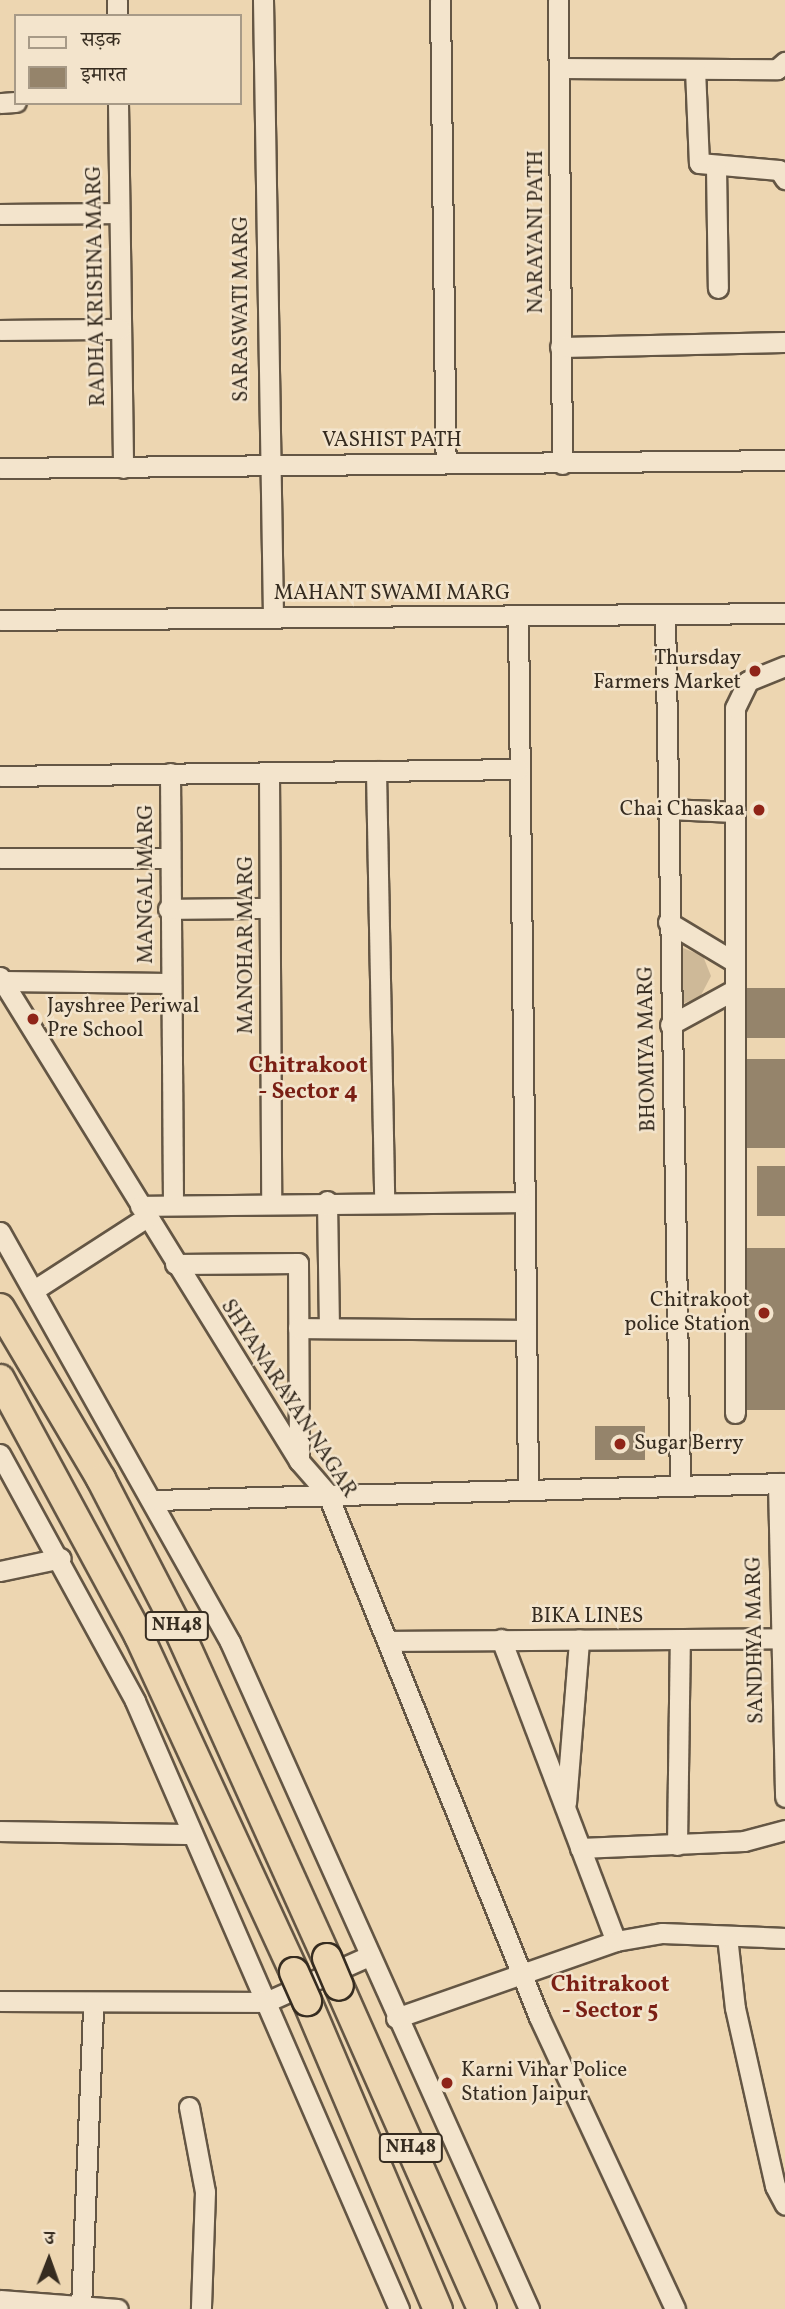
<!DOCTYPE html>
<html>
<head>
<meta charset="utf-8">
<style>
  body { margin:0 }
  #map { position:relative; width:785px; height:2309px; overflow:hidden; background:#edd6b1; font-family:Vollkorn,"Noto Serif Devanagari",serif }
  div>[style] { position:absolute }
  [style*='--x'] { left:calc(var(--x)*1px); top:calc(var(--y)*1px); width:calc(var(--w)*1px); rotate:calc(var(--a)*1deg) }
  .green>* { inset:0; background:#ceb998 }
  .building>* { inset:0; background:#95846b; transform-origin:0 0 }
  .roads { filter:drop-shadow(2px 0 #645644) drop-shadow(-2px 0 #645644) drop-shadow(0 2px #645644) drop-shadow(0 -2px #645644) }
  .minor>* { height:19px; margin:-9.5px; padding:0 9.5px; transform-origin:9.5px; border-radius:9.5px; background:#f3e4cc }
  .highway>* { height:28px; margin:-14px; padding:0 14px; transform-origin:14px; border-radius:14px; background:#edd6b1 }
  .bridges { filter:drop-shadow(2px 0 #362c20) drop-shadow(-2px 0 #362c20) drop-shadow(0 2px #362c20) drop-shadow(0 -2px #362c20) }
  .highway-bridge>* { height:28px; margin:-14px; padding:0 14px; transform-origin:14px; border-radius:14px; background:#edd6b1 }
  .dots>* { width:19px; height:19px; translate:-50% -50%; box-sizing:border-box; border:4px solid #f3e4cc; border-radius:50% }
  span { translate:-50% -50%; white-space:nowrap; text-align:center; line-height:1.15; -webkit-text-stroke:5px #f3e4cc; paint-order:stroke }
  .shield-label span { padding:2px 5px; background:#f3e4cc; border:2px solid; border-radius:5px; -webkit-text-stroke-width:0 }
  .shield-label { font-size:19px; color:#362c20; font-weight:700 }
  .street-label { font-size:21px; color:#362c20 }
  .poi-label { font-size:21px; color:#362c20 }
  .right { translate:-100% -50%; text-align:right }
  .left { translate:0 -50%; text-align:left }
  .neighbourhood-label { font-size:23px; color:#7a1f14; font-weight:700 }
  .legend { position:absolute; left:14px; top:14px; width:228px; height:91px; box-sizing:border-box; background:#f3e4cc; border:2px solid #a79a87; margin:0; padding:9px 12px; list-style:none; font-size:21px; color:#362c20 }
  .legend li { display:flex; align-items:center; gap:14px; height:35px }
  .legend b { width:35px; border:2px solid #a79a87 }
  .north { position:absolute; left:14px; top:2225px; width:70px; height:70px; -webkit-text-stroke:5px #f3e4cc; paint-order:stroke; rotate:1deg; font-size:19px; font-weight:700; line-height:28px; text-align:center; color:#362c20 }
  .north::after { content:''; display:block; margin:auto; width:24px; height:32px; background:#362c20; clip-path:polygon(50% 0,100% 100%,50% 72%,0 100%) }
</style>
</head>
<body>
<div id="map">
  <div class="green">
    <div style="clip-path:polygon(683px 948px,703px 956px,711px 976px,700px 997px,682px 1004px)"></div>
  </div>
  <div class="building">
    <div style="left:745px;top:988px;width:40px;height:50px"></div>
    <div style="left:741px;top:1059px;width:44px;height:89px"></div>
    <div style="left:785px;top:1166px;width:50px;height:28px;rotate:90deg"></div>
    <div style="left:746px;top:1248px;width:39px;height:162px"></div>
    <div style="left:645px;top:1426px;width:34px;height:50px;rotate:90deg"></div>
  </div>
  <div class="roads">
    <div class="minor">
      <div style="--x:117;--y:0;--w:16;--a:90"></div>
      <div style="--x:263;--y:0;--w:617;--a:89.07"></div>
      <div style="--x:440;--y:0;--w:463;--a:89.3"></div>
      <div style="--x:558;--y:0;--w:464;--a:89.5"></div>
      <div style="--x:559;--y:68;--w:218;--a:0.3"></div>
      <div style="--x:777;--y:69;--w:11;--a:-41"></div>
      <div style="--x:695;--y:69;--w:94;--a:87.6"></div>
      <div style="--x:699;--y:163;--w:80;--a:5"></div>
      <div style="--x:779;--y:170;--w:11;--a:56"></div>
      <div style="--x:0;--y:103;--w:16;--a:-4"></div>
      <div style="--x:118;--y:103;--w:365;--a:89.2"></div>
      <div style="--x:716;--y:167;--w:121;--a:89.1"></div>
      <div style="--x:0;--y:214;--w:119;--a:-0.5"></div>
      <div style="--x:0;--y:330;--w:120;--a:-0.5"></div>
      <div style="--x:560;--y:347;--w:225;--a:-1.3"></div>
      <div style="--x:0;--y:468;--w:785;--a:-0.58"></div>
      <div style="--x:665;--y:614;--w:870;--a:89.01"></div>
      <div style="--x:518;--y:616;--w:872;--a:89.34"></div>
      <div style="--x:0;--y:620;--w:785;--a:-0.51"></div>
      <div style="--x:376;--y:771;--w:431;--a:88.9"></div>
      <div style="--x:170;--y:773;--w:431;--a:89.6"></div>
      <div style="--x:269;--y:773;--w:428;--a:89.7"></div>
      <div style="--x:0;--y:776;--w:518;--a:-0.77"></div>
      <div style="--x:669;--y:809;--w:65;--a:2.6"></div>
      <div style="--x:0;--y:858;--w:169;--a:0"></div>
      <div style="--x:168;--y:909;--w:101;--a:-0.6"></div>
      <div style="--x:668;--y:922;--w:76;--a:31"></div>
      <div style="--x:0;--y:977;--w:569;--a:58.29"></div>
      <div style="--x:299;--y:1461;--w:43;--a:48.8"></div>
      <div style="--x:327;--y:1493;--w:565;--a:67.97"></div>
      <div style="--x:539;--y:2017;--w:322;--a:65"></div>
      <div style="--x:2;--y:981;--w:167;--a:0.7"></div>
      <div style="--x:670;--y:1025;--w:73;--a:-28.7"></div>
      <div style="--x:327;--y:1201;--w:127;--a:89.1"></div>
      <div style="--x:140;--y:1206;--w:382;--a:-0.6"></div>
      <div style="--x:0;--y:1232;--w:470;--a:60.7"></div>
      <div style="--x:230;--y:1642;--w:731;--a:65.85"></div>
      <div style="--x:175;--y:1264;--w:123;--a:-0.5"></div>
      <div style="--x:298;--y:1263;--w:198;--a:89.7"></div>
      <div style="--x:34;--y:1290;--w:135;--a:-32.9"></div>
      <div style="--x:298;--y:1328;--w:227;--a:0.5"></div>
      <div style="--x:735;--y:1413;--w:705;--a:-90"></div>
      <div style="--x:735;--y:708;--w:30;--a:-64"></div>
      <div style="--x:748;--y:681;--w:40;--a:-22"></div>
      <div style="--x:0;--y:1454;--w:281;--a:61.3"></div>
      <div style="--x:135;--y:1701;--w:663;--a:66.53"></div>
      <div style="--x:778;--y:1483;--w:314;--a:88.7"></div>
      <div style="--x:154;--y:1500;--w:631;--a:-1.54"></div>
      <div style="--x:0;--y:1571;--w:62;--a:-12"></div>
      <div style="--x:501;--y:1639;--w:323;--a:69.2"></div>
      <div style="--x:389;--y:1641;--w:396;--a:-0.4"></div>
      <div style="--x:566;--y:1803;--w:164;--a:-85.4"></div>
      <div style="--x:0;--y:1831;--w:192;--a:0.9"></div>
      <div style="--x:677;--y:1845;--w:205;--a:-89.2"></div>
      <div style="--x:580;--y:1848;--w:164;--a:-2.4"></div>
      <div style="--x:744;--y:1841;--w:42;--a:-15"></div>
      <div style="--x:727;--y:1936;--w:72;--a:83.7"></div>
      <div style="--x:735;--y:2008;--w:182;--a:77.3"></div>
      <div style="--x:775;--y:2186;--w:21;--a:62"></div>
      <div style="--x:0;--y:2001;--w:266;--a:0.2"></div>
      <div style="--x:266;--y:2002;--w:113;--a:-24.1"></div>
      <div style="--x:396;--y:2018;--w:233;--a:-19.3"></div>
      <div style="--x:616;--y:1941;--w:47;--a:-9.9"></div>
      <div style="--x:662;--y:1933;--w:123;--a:2.3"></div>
      <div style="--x:189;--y:2107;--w:86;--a:79.3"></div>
      <div style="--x:205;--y:2192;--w:117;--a:92"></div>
      <div style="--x:0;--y:2300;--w:118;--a:4.4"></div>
      <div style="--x:81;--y:2308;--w:304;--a:-87.7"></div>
    </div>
    <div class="highway">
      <div style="--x:0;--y:1308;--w:199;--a:59.4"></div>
      <div style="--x:101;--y:1479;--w:163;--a:62.7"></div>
      <div style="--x:176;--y:1624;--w:367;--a:65.7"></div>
      <div style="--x:0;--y:1379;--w:292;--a:61.6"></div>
      <div style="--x:139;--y:1636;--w:370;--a:65.2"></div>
      <div style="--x:339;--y:1986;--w:353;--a:66.1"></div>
      <div style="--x:307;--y:2001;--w:335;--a:67"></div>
    </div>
  </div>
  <div class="bridges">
    <div class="highway-bridge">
      <div style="--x:327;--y:1958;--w:30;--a:67"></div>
      <div style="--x:294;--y:1972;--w:32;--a:66"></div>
    </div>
  </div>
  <div class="dots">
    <div style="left:755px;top:671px;background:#8f2418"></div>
    <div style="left:759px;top:810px;background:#8f2418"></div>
    <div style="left:33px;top:1019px;background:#8f2418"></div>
    <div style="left:764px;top:1313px;background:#8f2418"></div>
    <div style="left:620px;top:1444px;background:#8f2418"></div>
    <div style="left:447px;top:2083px;background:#8f2418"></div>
  </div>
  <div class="shield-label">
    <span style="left:177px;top:1626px">NH48</span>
    <span style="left:411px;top:2148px">NH48</span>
  </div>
  <div class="street-label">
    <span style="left:537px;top:232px;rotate:-90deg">NARAYANI PATH</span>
    <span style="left:97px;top:286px;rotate:-91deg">RADHA KRISHNA MARG</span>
    <span style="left:242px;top:309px;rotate:-90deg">SARASWATI MARG</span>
    <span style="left:392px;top:441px">VASHIST PATH</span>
    <span style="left:392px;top:594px">MAHANT SWAMI MARG</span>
    <span style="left:147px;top:884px;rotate:-90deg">MANGAL MARG</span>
    <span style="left:247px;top:945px;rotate:-90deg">MANOHAR MARG</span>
    <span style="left:648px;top:1049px;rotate:-91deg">BHOMIYA MARG</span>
    <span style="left:288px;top:1399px;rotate:57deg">SHYANARAYAN NAGAR</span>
    <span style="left:587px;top:1617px">BIKA LINES</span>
    <span style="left:756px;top:1640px;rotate:-91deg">SANDHYA MARG</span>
  </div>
  <div class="poi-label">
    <span class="right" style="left:741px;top:671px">Thursday<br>Farmers Market</span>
    <span class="right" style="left:745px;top:810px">Chai Chaskaa</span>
    <span class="left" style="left:47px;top:1019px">Jayshree Periwal<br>Pre School</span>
    <span class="right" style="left:750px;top:1313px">Chitrakoot<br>police Station</span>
    <span class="left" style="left:634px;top:1444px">Sugar Berry</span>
    <span class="left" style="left:461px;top:2083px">Karni Vihar Police<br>Station Jaipur</span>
  </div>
  <div class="neighbourhood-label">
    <span style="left:308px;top:1079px">Chitrakoot<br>- Sector 4</span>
    <span style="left:610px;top:1998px">Chitrakoot<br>- Sector 5</span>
  </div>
  <ul class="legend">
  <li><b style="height:9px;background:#f3e4cc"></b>सड़क</li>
  <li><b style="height:19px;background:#95846b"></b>इमारत</li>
  </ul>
  <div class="north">उ</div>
</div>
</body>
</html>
